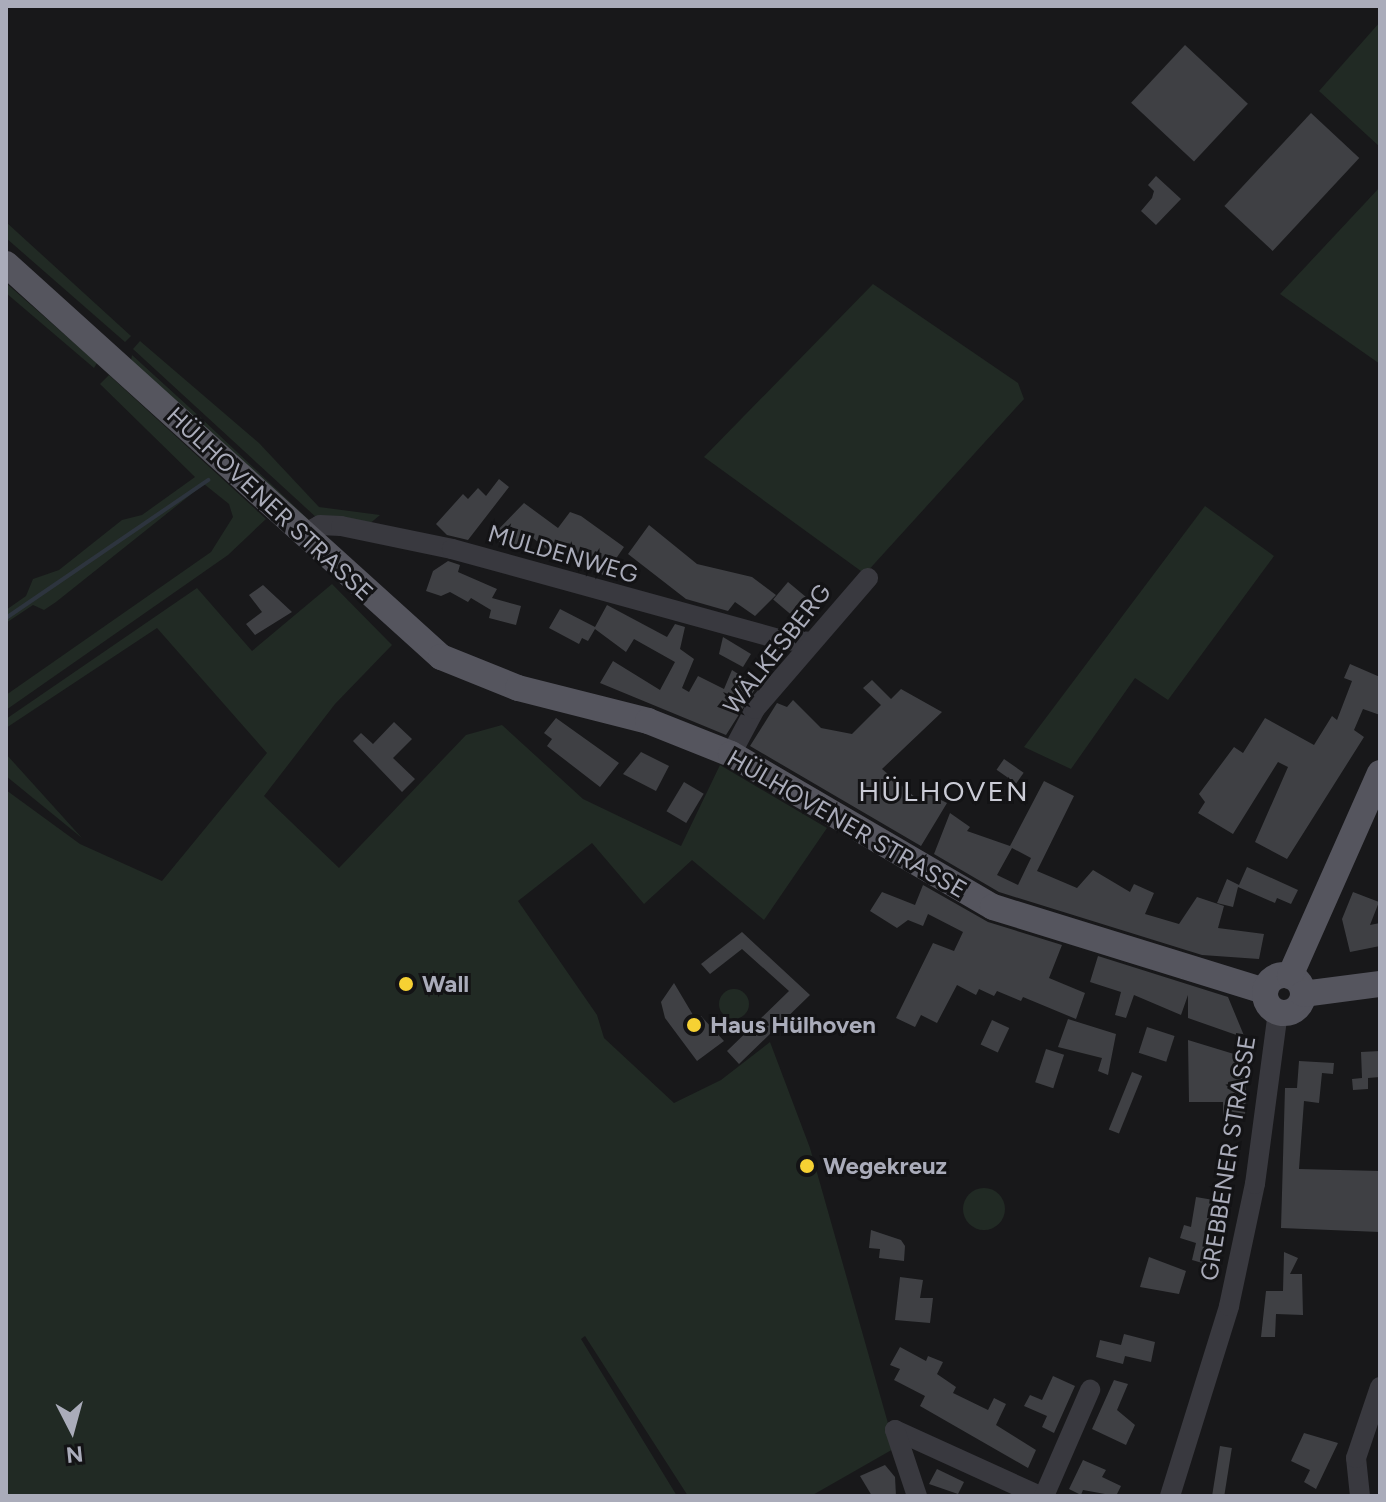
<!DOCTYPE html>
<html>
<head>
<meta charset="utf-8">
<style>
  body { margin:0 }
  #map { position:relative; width:1386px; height:1502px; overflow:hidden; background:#18181a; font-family:Figtree,sans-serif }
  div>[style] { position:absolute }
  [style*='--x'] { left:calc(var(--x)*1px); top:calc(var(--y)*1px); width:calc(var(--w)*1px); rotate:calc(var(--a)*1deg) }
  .green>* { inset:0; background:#212a24 }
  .round { border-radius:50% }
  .stream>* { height:4px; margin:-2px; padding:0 2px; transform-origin:2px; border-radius:2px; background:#2d343e }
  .building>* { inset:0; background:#3f4044; transform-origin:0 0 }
  .minor>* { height:20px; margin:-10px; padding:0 10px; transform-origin:10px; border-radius:10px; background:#39393f }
  .major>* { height:26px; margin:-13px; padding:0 13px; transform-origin:13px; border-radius:13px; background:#55555e }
  .major>.ring { margin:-13px; padding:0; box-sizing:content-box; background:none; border:26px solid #55555e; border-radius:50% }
  .dots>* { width:22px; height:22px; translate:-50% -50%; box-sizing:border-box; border:4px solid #131315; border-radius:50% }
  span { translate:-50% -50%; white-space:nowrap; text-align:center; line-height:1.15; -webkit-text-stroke:6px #131315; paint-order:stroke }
  .street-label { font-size:24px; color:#aaacba }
  .poi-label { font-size:24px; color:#aaacba; font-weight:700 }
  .left { translate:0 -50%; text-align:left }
  .quarter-label { font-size:28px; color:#cbccd6; letter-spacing:2px }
  .frame { position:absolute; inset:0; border:8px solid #aaacba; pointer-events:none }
  .north { position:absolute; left:32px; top:1390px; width:80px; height:80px; -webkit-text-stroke:6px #131315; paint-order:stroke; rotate:174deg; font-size:22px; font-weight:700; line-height:32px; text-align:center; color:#aaacba }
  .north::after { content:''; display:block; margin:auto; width:28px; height:36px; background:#aaacba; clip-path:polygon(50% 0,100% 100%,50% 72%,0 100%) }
</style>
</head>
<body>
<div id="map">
  <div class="green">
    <div style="clip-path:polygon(1380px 22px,1380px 147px,1319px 91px)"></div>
    <div style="clip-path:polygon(1380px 187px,1380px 364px,1280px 294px)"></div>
    <div style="clip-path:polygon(6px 222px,131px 336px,125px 342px,6px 238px)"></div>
    <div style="clip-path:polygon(6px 283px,97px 363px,94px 368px,6px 293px)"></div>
    <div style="clip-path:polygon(873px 284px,1018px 383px,1024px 399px,865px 574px,704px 457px)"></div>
    <div style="clip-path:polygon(140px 341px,259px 443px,319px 507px,380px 515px,368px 525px,318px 519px,133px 349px)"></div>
    <div style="clip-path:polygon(132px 355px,201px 418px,310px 521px,302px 520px,131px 361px)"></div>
    <div style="clip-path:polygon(109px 375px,266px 519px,228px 555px,6px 710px,6px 695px,211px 552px,233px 517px,229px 504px,204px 484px,56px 602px,44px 610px,33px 605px,6px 623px,6px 610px,26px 596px,33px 579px,59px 570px,122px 520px,142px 515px,195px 477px,100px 384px)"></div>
    <div style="clip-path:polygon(1205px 506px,1274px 556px,1168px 700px,1135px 678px,1071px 769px,1024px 747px)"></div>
    <div style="clip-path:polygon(332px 584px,392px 645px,335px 704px,264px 796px,339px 868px,466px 735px,502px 725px,583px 799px,681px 846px,720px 765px,827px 828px,764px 920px,692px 860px,644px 904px,592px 843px,518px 901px,597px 1015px,604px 1038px,674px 1103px,721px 1080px,770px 1042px,810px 1148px,895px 1448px,811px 1496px,688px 1496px,585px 1336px,581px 1339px,677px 1496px,6px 1496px,6px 790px,80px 844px,162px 881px,267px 753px,157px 628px,6px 728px,6px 719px,197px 588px,252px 651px)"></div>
    <div style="clip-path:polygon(6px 754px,82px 838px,6px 776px)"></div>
    <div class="round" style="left:719px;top:989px;width:30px;height:30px"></div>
    <div class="round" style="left:963px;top:1188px;width:42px;height:42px"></div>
  </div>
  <div class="stream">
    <div style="--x:6;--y:618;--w:245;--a:-34.3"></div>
  </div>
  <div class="building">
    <div style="left:1185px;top:45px;width:86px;height:79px;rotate:43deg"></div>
    <div style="left:1311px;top:113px;width:66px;height:127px;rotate:43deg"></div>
    <div style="clip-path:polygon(1156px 176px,1181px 199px,1156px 225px,1141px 211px,1152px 198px,1154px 191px,1148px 185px)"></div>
    <div style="clip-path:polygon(499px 479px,509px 487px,468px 540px,447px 535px,436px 524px,463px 494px,468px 499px,478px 488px,486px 496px)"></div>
    <div style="clip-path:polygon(524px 503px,558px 528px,570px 512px,581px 516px,624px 547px,604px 576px,557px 540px,549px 551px,533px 538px,527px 552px,490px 538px)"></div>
    <div style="clip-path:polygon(649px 525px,697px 564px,752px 577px,776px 595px,755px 616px,735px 602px,728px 611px,686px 599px,628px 554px)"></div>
    <div style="clip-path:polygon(448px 561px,460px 565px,458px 572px,497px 589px,492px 598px,521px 606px,516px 625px,489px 618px,491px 610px,471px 598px,468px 602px,450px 592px,441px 596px,426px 591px,433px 571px)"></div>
    <div style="left:788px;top:582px;width:34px;height:23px;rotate:40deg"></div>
    <div style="clip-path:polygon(263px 585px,292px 612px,255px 635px,246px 624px,262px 612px,249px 595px)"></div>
    <div style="clip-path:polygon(607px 605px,667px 637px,675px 624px,685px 627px,680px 649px,694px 659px,682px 688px,689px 692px,698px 676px,724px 689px,732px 670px,757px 686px,726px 735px,600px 683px,613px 661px,660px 690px,675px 662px,634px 639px,626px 652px,595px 629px,588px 641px,582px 638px,579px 644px,549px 628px,560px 609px,595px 627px)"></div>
    <div style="clip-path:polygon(723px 637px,751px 654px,743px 667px,719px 654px)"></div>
    <div style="clip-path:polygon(1350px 664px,1380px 677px,1380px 715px,1363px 709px,1354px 730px,1364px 737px,1287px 859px,1255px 842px,1288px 767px,1278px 762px,1233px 834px,1198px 813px,1205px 802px,1199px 794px,1234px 747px,1243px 753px,1265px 718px,1314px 745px,1332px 716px,1337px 720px,1352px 681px,1344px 678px)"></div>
    <div style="clip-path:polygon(872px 680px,891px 699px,901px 689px,942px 712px,882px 769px,916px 798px,925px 792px,947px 803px,921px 846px,750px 746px,777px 703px,787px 707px,793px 700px,821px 728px,852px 734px,881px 705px,863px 688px)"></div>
    <div style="clip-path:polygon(556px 718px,619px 763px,600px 787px,547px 746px,552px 739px,544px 733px)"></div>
    <div style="clip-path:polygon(394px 722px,412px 739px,393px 758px,415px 779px,402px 792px,353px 741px,361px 733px,373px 744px)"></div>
    <div style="clip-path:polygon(641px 752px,669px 766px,656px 791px,623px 774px)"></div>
    <div style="left:1004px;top:759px;width:24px;height:13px;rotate:35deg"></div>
    <div style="clip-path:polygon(evenodd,1044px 781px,1074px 796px,1037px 871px,1077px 888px,1093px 870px,1130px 892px,1134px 884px,1154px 893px,1145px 914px,1179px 924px,1197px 897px,1224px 906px,1218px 928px,1264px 934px,1259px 959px,1202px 955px,999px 892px,934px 854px,950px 813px,970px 827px,967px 831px,1010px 846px,1044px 781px,1012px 848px,1031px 858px,1018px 885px,997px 875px,1012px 848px)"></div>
    <div style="left:684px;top:782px;width:23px;height:34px;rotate:31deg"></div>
    <div style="clip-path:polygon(1247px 867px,1298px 890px,1291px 904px,1277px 898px,1275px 903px,1238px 887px,1233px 907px,1217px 903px,1227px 879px,1239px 885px)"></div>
    <div style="clip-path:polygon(923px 885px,988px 922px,1062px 945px,1049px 978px,1085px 993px,1076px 1019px,1023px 997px,1021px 1001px,997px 991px,994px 996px,979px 989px,976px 995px,957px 985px,937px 1023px,921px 1015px,915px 1027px,896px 1018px,933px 943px,954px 951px,963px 932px,928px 914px,923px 926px,908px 920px,897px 928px,870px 911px,882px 892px,915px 905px)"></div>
    <div style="clip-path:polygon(1353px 892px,1379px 902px,1370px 925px,1380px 923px,1380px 946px,1350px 952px,1342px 919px)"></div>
    <div style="clip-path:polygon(742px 932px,810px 995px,739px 1064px,727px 1051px,789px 991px,742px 949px,710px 974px,701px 964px)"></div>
    <div style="clip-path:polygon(1098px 956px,1228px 997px,1245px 1038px,1188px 1018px,1188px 995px,1181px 1015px,1134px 995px,1126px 1018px,1115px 1015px,1121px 992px,1090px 982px)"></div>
    <div style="clip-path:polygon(674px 983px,696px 1020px,701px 1016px,724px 1041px,697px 1061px,665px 1018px,661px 1002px)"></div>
    <div style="clip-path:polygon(1068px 1019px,1116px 1034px,1108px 1075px,1098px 1071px,1102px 1058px,1058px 1047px)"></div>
    <div style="left:992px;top:1020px;width:19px;height:27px;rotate:25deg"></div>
    <div style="left:1147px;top:1027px;width:29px;height:27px;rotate:18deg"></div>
    <div style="clip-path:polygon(1188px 1040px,1247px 1058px,1245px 1116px,1223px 1116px,1223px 1102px,1189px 1102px)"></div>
    <div style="left:1046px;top:1049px;width:19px;height:35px;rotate:18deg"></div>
    <div style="clip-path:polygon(1380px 1051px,1380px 1077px,1368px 1078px,1368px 1089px,1353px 1090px,1352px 1079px,1362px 1078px,1361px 1052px)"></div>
    <div style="clip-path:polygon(1299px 1061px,1334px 1063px,1333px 1074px,1322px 1073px,1319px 1103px,1304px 1101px,1299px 1169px,1380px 1171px,1380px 1232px,1281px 1228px,1285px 1088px,1297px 1088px)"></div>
    <div style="left:1132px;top:1072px;width:11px;height:62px;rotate:22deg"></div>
    <div style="clip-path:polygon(1196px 1197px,1225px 1202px,1206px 1264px,1192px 1260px,1196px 1243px,1180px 1238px,1184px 1225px,1191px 1227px)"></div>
    <div style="clip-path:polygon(871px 1230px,901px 1240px,905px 1246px,904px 1261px,879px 1258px,880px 1249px,869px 1248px)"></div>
    <div style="clip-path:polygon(1284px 1252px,1298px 1258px,1290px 1274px,1302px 1274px,1303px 1315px,1276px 1314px,1275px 1337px,1261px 1337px,1266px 1291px,1283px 1291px)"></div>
    <div style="clip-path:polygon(1149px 1257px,1186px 1271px,1179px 1294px,1140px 1287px)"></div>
    <div style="clip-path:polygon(900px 1277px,923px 1280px,920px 1298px,933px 1298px,930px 1323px,895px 1320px)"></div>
    <div style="clip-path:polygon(1124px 1334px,1155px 1342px,1151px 1362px,1125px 1356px,1123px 1364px,1096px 1357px,1100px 1340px,1121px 1345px)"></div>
    <div style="clip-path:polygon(900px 1347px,926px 1361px,928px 1356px,943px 1362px,937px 1374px,956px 1387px,953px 1393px,988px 1410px,994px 1398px,1006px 1404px,996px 1425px,1036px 1450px,1028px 1468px,920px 1406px,925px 1396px,894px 1380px,900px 1369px,890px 1365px)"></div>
    <div style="clip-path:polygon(1053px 1376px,1075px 1386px,1054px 1433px,1042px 1427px,1047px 1416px,1024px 1406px,1030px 1395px,1042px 1400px)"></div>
    <div style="clip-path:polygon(1114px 1380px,1128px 1384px,1117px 1410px,1135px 1425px,1126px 1445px,1092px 1429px)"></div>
    <div style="clip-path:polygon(1304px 1433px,1338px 1443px,1316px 1489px,1304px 1482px,1310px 1470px,1291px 1461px)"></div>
    <div style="left:1220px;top:1446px;width:12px;height:51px;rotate:9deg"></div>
    <div style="clip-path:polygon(1083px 1460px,1106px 1470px,1102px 1477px,1121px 1486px,1116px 1496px,1083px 1490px,1081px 1495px,1069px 1489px)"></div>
    <div style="clip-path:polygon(885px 1465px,895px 1477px,896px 1496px,872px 1496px,860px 1476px)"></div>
    <div style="clip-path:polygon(937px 1469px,964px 1482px,958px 1494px,929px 1484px)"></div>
  </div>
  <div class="minor">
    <div style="--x:304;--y:534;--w:18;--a:-29"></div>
    <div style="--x:320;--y:525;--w:21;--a:3"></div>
    <div style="--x:341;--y:526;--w:113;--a:11.7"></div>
    <div style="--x:452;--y:549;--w:343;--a:15.4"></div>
    <div style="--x:783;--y:640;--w:26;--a:4"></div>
    <div style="--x:731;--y:754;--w:51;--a:-61.9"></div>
    <div style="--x:755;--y:709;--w:173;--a:-49.2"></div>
    <div style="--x:895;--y:1430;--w:159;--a:24.5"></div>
    <div style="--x:895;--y:1430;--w:70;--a:71.6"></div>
    <div style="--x:1044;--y:1496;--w:116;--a:-66.5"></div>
    <div style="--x:1170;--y:1496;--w:199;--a:-72.7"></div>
    <div style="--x:1229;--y:1306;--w:125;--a:-78"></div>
    <div style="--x:1255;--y:1184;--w:174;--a:-82.4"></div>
    <div style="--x:1360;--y:1496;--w:38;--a:-96"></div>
    <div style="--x:1356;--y:1458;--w:75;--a:-71.3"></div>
  </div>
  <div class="major">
    <div style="--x:6;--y:264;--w:586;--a:42.1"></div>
    <div style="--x:441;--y:657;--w:83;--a:21.9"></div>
    <div style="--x:518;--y:688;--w:134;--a:14.2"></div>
    <div style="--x:648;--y:721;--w:89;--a:21.7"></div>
    <div style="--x:731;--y:754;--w:303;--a:30.3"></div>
    <div style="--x:993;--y:907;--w:285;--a:17.2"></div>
    <div class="ring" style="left:1265px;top:975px;width:12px;height:12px"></div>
    <div style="--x:1290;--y:976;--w:222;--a:-66.1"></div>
    <div style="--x:1303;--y:994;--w:78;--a:-7.4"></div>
  </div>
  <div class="dots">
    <div style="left:406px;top:984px;background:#f6d133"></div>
    <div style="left:694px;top:1025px;background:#f6d133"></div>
    <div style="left:807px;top:1166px;background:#f6d133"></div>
  </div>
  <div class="street-label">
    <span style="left:270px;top:504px;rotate:43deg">HÜLHOVENER STRASSE</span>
    <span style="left:563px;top:554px;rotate:16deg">MULDENWEG</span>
    <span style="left:777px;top:649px;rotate:-52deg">WÄLKESBERG</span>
    <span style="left:847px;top:824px;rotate:30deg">HÜLHOVENER STRASSE</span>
    <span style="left:1228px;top:1158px;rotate:-81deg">GREBBENER STRASSE</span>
  </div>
  <div class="poi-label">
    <span class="left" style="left:422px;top:984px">Wall</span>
    <span class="left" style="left:710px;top:1025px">Haus Hülhoven</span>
    <span class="left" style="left:823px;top:1166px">Wegekreuz</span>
  </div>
  <div class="quarter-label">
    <span style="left:944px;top:791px">HÜLHOVEN</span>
  </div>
  <div class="frame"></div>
  <div class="north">N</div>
</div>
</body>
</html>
